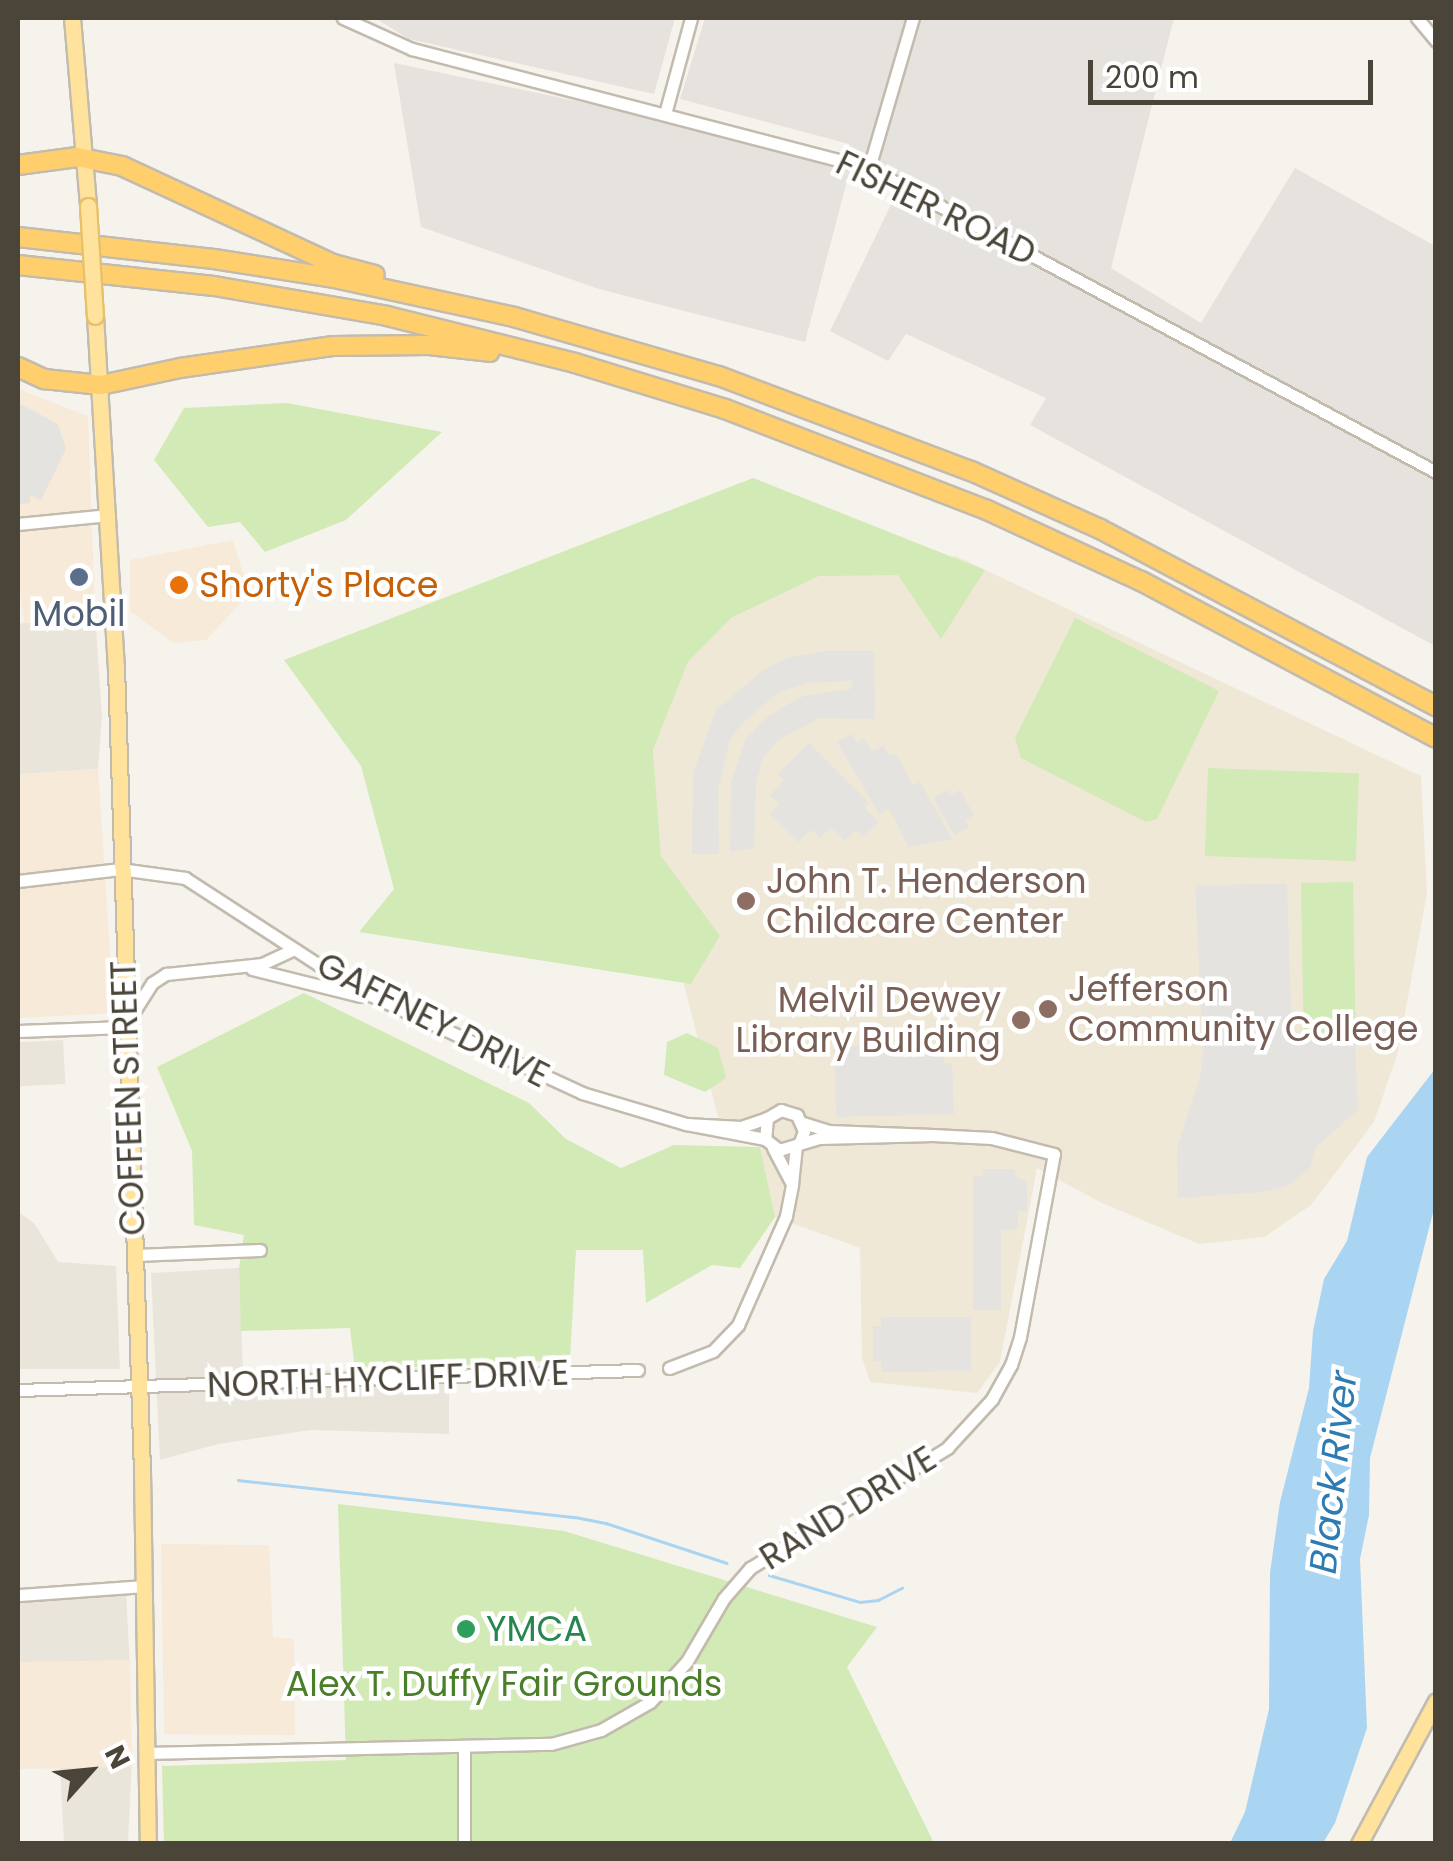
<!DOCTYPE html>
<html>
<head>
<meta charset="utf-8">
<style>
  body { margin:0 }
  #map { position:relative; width:1453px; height:1861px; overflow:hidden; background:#f6f3ec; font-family:Poppins,sans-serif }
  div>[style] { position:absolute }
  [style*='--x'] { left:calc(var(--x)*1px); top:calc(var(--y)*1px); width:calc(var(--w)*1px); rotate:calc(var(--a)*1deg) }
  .residential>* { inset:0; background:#eae5da; transform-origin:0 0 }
  .commercial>* { inset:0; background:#f7ead8; transform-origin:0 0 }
  .industrial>* { inset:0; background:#e6e2dd }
  .education>* { inset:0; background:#efe8d6 }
  .green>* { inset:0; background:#d2eab5; transform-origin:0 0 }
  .parking>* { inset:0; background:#e5e3e0 }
  .water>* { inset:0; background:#a9d4f2 }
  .stream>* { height:2.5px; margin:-1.25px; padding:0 1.25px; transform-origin:1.25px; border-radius:1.25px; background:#a9d4f2 }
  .roads { filter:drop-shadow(2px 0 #c2bbae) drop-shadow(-2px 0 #c2bbae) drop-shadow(0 2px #c2bbae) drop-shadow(0 -2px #c2bbae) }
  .minor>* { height:11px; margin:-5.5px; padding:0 5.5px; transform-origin:5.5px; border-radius:5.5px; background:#fff }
  .major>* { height:15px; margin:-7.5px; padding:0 7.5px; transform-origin:7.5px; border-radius:7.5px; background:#ffe39c }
  .highway>* { height:18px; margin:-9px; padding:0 9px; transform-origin:9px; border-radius:9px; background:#ffcf6e }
  .bridges { filter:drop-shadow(2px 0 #e6c16a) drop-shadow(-2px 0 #e6c16a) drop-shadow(0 2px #e6c16a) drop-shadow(0 -2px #e6c16a) }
  .major-bridge>* { height:15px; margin:-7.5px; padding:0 7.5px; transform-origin:7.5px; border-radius:7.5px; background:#ffe39c }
  .dots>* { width:28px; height:28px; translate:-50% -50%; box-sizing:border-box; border:5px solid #fff; border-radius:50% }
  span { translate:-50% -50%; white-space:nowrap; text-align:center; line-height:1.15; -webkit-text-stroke:9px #fff; paint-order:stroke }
  .street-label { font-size:35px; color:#4b4439 }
  .food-label { font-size:35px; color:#c56008 }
  .left { translate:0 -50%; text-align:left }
  .service-label { font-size:35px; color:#4e5e75 }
  .education-label { font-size:35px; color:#785e54 }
  .right { translate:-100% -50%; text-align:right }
  .leisure-label { font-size:35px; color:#27864d }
  .park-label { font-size:35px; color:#4a7f2a }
  .water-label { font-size:38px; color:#2e7ab2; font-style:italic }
  .frame { position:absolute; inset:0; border:20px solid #4b4439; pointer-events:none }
  .north { position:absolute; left:40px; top:1721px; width:100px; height:100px; -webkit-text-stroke:8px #fff; paint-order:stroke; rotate:63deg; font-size:28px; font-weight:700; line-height:40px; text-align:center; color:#4b4439 }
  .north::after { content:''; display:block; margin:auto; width:35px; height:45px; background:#4b4439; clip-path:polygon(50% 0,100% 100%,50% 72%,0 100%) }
  .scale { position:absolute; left:1088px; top:60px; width:285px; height:45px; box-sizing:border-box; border:5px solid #4b4439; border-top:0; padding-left:12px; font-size:30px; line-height:35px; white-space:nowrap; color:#4b4439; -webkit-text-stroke:8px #fff; paint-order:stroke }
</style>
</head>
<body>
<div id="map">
  <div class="residential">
    <div style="clip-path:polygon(95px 613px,102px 717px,98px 769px,20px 774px,18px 821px,18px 624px)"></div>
    <div style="left:63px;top:1040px;width:44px;height:45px;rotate:87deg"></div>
    <div style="clip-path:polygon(18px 1212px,34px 1223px,58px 1262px,116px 1266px,120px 1369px,18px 1369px)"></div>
    <div style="clip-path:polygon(239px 1268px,243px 1373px,449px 1367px,449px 1434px,310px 1430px,218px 1444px,160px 1460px,151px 1273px)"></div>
    <div style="left:126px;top:1592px;width:68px;height:109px;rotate:87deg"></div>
    <div style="clip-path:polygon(132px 1759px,128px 1843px,64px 1843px,60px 1766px)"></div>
  </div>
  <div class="commercial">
    <div style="clip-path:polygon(18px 389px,88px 416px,95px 613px,24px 622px,18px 571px)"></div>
    <div style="clip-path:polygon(233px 540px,249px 594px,206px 640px,173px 643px,130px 611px,130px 560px)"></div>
    <div style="clip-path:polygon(98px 769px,114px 1013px,18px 1018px,20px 774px)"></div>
    <div style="clip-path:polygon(161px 1544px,269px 1545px,273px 1637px,294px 1639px,295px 1735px,164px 1734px)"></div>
    <div style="left:130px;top:1660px;width:107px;height:112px;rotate:89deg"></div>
  </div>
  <div class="industrial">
    <div style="clip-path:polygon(375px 18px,675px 18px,654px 94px,409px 39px)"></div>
    <div style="clip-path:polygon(705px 18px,1174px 18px,1111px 268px,1201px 323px,1295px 168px,1435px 246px,1435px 646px,1030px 425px,1046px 398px,906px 334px,888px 361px,830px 331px,897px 192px,850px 169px,805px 342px,599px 289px,421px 227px,394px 63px,643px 115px,849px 168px,849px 144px,680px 99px)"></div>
  </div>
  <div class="education">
    <div style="clip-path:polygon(956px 556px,1421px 776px,1427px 893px,1398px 1052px,1374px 1122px,1311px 1205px,1264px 1237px,1199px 1244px,1100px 1202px,1037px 1168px,1000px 1362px,977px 1393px,870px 1382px,862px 1358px,860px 1248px,775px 1217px,760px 1147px,719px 1121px,679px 965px,661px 856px,653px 750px,688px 662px,731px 618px,819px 576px)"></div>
  </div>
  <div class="green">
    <div style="clip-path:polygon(287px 403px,442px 432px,346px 520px,265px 552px,240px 522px,208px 527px,154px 460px,184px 408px)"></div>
    <div style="clip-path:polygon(753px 478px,985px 570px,941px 639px,898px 575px,819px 576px,731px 618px,688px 662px,653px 750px,661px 856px,720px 936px,691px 984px,359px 932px,394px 889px,361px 766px,284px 660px)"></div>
    <div style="clip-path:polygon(1075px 618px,1219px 691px,1157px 819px,1146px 822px,1021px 758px,1015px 738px)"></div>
    <div style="left:1208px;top:768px;width:151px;height:88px;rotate:2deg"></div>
    <div style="left:1353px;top:882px;width:152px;height:52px;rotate:89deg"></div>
    <div style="clip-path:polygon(304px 993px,529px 1103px,566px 1139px,621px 1168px,674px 1145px,760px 1147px,775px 1217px,740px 1268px,712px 1265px,646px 1303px,643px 1250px,576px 1250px,570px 1360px,355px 1370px,350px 1328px,241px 1331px,239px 1268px,244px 1235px,194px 1225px,192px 1151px,157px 1067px)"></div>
    <div style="clip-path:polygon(687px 1033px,718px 1048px,726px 1078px,705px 1092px,664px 1075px,667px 1042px)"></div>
    <div style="clip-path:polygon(338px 1504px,564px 1531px,877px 1627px,847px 1667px,934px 1843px,164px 1843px,162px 1766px,346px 1760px)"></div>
  </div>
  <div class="parking">
    <div style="clip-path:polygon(18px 403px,58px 424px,66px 449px,41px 500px,30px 495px,30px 503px,18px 505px)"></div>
    <div style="clip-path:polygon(824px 651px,874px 651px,875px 719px,819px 718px,777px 741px,763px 758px,756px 783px,754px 849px,730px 851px,731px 783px,745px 740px,763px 720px,790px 703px,804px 696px,851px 689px,852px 681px,806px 683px,778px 693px,742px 723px,730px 740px,718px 790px,719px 854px,692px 854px,693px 773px,716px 710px,763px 670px,787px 658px)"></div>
    <div style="clip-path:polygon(852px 734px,857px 742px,864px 739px,872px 751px,883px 746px,890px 756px,896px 754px,913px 785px,920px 782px,952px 839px,909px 847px,889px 809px,879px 814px,837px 742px)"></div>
    <div style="clip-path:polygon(809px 743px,869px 803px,865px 808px,879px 822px,864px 837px,856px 830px,845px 841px,831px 828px,820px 838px,811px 830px,798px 842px,770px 814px,779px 805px,770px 795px,784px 781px,778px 774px)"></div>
    <div style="clip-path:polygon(947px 790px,951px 795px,960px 790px,974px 815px,965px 820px,969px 827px,954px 835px,933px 798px)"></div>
    <div style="clip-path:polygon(1287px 884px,1292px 1039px,1355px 1041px,1358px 1110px,1316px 1147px,1310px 1168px,1287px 1186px,1263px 1192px,1178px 1198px,1177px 1148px,1201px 1073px,1203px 1050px,1195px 885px)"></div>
    <div style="clip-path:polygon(929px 1045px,943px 1054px,944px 1063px,952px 1063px,954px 1114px,836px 1117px,834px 1047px)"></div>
    <div style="clip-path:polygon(984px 1169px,1014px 1169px,1018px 1179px,1027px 1180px,1027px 1211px,1018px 1211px,1018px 1229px,1001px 1230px,1001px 1310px,973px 1310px,973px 1176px,983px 1176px)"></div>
    <div style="clip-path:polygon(881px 1317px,971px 1317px,971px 1371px,882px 1372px,881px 1361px,873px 1361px,873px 1326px,881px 1326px)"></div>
  </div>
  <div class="water">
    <div style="clip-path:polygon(1435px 1069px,1435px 1205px,1370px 1458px,1369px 1515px,1360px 1559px,1367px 1728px,1335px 1823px,1323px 1843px,1230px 1843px,1245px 1812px,1269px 1709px,1270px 1573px,1280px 1502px,1309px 1388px,1313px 1331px,1324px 1279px,1347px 1241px,1367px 1157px)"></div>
  </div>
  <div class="stream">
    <div style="--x:238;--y:1480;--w:339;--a:6.3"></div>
    <div style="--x:575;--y:1517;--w:32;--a:11"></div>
    <div style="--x:606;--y:1523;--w:127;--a:18.3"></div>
    <div style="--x:769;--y:1575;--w:95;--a:16.5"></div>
    <div style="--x:860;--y:1602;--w:18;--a:-6"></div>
    <div style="--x:878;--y:1600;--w:27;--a:-27"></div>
  </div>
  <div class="roads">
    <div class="minor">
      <div style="--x:343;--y:18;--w:76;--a:24.2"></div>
      <div style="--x:412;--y:49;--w:472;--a:14.6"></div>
      <div style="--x:869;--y:168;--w:643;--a:28.2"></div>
      <div style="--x:1417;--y:18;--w:30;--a:50"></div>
      <div style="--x:665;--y:114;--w:99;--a:-74.8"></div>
      <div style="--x:869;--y:168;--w:156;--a:-73.7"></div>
      <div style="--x:18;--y:524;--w:91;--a:-5.6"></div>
      <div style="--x:18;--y:881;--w:103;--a:-6.7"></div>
      <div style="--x:120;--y:869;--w:66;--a:7.9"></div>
      <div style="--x:185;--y:878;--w:200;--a:33"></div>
      <div style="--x:353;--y:987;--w:252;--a:24.8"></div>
      <div style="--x:582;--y:1093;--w:109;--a:16.6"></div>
      <div style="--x:252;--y:969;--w:111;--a:14"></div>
      <div style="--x:18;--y:1031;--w:106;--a:-2.2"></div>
      <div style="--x:124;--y:1027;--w:52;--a:-57.5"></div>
      <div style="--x:152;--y:983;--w:17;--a:-33"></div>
      <div style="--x:166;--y:974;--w:97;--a:-5.9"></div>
      <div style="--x:262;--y:964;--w:35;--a:-25"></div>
      <div style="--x:765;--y:1139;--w:80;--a:-169.2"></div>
      <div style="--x:686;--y:1124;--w:55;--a:3.1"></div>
      <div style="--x:741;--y:1127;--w:28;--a:-19"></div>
      <div style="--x:800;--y:1142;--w:12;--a:-70"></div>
      <div style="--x:804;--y:1131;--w:17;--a:-114"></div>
      <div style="--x:797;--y:1115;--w:17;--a:-163"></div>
      <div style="--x:781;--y:1110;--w:16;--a:150"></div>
      <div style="--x:767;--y:1118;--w:21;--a:95"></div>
      <div style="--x:765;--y:1139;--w:18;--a:38"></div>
      <div style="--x:779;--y:1150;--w:42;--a:-16.7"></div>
      <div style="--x:819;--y:1138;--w:114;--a:-1.5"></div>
      <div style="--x:933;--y:1135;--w:104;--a:-177.8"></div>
      <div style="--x:829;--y:1131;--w:28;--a:-163"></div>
      <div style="--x:773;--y:1148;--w:41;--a:62.2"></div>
      <div style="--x:792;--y:1184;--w:37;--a:-84"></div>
      <div style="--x:135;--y:1255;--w:125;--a:-2.3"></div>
      <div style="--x:669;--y:1368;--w:47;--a:-21.1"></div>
      <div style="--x:713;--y:1351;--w:36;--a:-46"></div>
      <div style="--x:738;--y:1325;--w:119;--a:-66.2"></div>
      <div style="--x:786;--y:1216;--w:33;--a:-79"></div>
      <div style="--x:18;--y:1390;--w:620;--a:-1.85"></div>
      <div style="--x:18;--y:1595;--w:125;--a:-4.1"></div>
      <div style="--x:146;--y:1753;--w:405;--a:-1.3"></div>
      <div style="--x:551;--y:1744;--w:52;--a:-15.6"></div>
      <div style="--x:601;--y:1730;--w:56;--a:-29.7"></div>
      <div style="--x:650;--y:1702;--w:55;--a:-47.9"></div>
      <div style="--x:687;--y:1661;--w:73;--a:-59.6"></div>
      <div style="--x:724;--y:1598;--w:40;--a:-49"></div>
      <div style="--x:750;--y:1568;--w:231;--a:-31.3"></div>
      <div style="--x:947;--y:1448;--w:67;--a:-47.4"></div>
      <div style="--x:992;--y:1399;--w:39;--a:-61"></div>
      <div style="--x:1011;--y:1365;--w:29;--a:-72"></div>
      <div style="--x:1020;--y:1337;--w:186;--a:-79.5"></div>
      <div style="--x:1054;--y:1154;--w:65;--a:-165.7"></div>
      <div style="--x:991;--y:1138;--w:58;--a:-177"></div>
      <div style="--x:464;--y:1844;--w:96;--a:-90"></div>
    </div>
    <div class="major">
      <div style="--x:72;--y:18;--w:189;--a:85.1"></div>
      <div style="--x:95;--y:316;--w:352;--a:86.6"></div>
      <div style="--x:116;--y:667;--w:804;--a:88.15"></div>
      <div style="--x:142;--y:1471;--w:373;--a:89.1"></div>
      <div style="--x:1359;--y:1844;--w:162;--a:-61.7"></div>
    </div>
    <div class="highway">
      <div style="--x:18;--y:165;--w:60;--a:-7.7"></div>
      <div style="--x:77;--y:157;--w:46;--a:11.3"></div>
      <div style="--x:122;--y:166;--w:233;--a:24.9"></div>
      <div style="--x:333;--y:264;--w:43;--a:14.7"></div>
      <div style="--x:18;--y:237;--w:197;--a:6.4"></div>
      <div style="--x:214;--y:259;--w:121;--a:9"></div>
      <div style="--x:334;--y:278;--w:184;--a:12.2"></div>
      <div style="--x:514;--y:317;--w:213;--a:16.1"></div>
      <div style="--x:719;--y:376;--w:269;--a:20.7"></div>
      <div style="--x:971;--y:471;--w:141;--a:24.2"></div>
      <div style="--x:1100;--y:529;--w:380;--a:27.8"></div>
      <div style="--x:18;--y:265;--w:197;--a:6.1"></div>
      <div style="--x:214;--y:286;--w:176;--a:9.8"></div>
      <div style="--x:387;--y:316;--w:194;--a:14"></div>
      <div style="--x:575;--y:363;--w:157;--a:17"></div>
      <div style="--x:725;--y:409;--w:281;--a:21.1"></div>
      <div style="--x:987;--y:510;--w:170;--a:24.8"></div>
      <div style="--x:1141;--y:581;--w:334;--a:28"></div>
      <div style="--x:18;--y:367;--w:29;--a:25"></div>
      <div style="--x:44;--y:379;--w:57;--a:6"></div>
      <div style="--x:101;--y:385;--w:81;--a:-12.1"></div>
      <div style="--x:180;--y:368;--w:155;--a:-8.2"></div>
      <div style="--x:333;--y:346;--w:96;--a:-0.6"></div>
      <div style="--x:429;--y:345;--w:61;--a:6.5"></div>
    </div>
  </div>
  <div class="bridges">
    <div class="major-bridge">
      <div style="--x:88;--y:206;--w:110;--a:86.4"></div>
    </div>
  </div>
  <div class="dots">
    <div style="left:79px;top:577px;background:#5c6f8a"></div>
    <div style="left:179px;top:585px;background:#e8710a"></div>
    <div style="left:746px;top:901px;background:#8d6e63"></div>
    <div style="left:1048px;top:1009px;background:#8d6e63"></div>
    <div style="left:1021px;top:1020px;background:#8d6e63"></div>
    <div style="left:466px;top:1629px;background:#2e9e5b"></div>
  </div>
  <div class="street-label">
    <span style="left:936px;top:208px;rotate:26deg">FISHER ROAD</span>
    <span style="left:433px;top:1020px;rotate:27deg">GAFFNEY DRIVE</span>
    <span style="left:128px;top:1098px;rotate:-92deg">COFFEEN STREET</span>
    <span style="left:388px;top:1379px;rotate:-2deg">NORTH HYCLIFF DRIVE</span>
    <span style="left:848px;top:1508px;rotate:-32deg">RAND DRIVE</span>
  </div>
  <div class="food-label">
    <span class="left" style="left:199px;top:585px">Shorty's Place</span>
  </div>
  <div class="service-label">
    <span style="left:79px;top:614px">Mobil</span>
  </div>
  <div class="education-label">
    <span class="left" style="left:766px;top:901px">John T. Henderson<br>Childcare Center</span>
    <span class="left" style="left:1068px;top:1009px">Jefferson<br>Community College</span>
    <span class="right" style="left:1001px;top:1020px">Melvil Dewey<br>Library Building</span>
  </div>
  <div class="leisure-label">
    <span class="left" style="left:486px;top:1629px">YMCA</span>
  </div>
  <div class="park-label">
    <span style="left:504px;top:1684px">Alex T. Duffy Fair Grounds</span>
  </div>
  <div class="water-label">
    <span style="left:1333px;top:1472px;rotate:-84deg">Black River</span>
  </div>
  <div class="frame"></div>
  <div class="north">N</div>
  <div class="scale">200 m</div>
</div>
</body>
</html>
